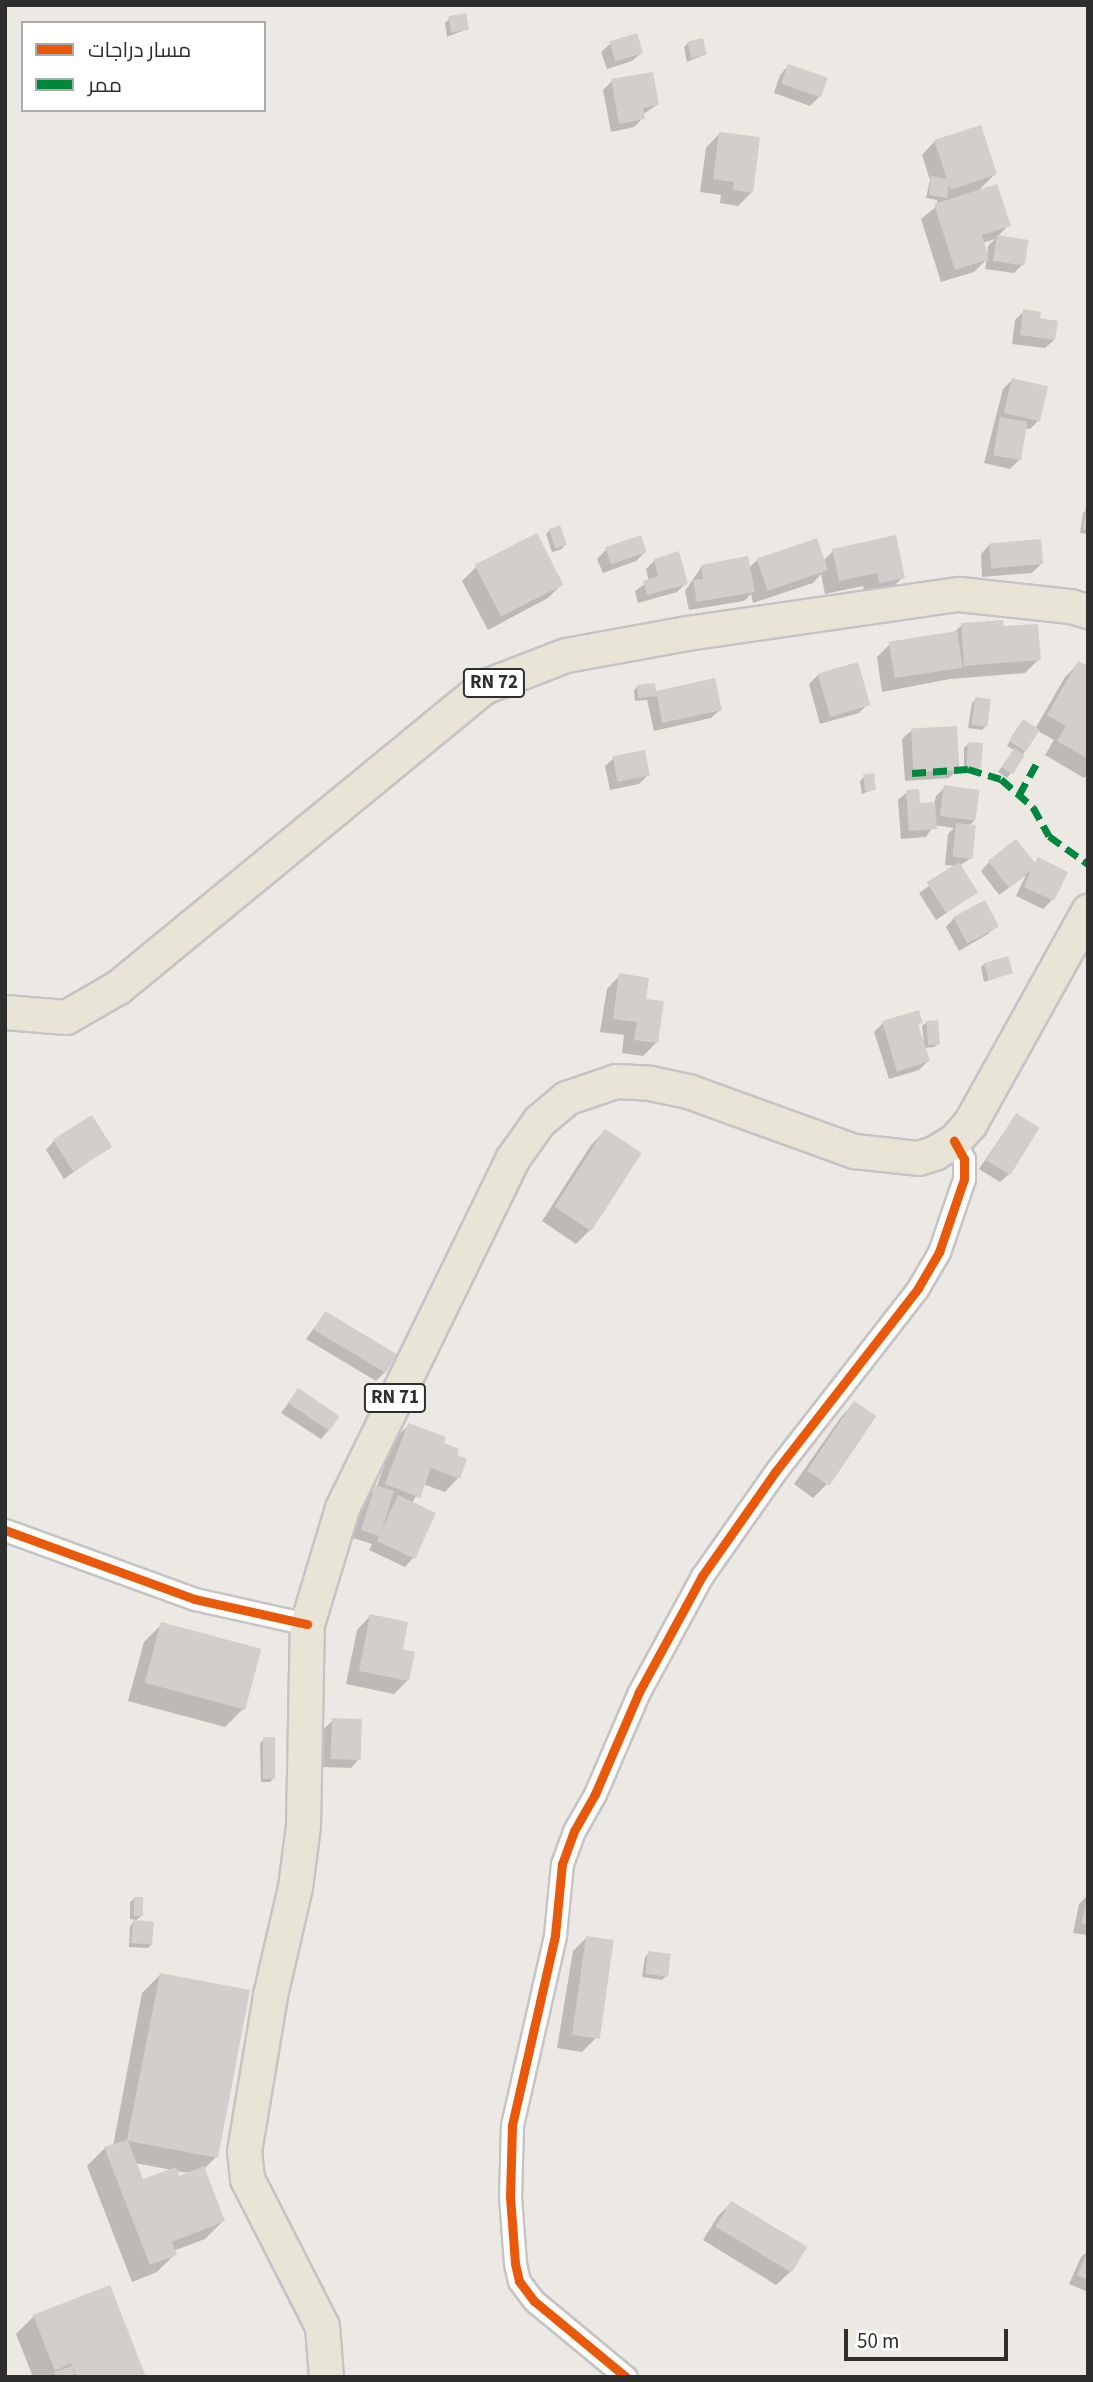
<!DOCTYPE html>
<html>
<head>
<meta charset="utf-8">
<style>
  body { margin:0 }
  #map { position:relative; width:1093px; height:2382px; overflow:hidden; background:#ece8e4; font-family:"Source Sans 3",Cairo,sans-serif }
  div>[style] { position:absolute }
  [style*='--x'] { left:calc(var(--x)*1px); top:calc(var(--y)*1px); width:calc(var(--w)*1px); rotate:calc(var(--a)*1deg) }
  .shadow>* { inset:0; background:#0003 }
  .building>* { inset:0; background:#d1cecb; transform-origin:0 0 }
  .roads { filter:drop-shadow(2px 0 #c5c4c5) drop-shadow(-2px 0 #c5c4c5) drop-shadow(0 2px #c5c4c5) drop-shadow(0 -2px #c5c4c5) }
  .street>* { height:21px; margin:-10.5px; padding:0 10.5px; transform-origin:10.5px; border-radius:10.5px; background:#fcfcfb }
  .primary>* { height:33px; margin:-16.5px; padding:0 16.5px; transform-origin:16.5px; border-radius:16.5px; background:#e8e4d6 }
  .quiet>* { height:7px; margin-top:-3.5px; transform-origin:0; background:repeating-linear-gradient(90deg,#00873e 0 14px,transparent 0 21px) }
  .cycleway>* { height:9px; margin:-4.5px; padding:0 4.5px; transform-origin:4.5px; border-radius:4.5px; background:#e8590c }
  span { translate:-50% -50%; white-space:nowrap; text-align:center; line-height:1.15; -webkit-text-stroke:5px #fff; paint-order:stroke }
  .shield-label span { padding:2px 5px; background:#fff; border:2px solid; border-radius:5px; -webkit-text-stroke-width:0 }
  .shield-label { font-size:19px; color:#2e2e2e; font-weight:700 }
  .frame { position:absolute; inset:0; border:7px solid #2e2e2e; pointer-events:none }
  .legend { position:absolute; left:21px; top:21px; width:245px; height:91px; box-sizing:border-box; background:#fff; border:2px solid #ababab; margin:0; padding:9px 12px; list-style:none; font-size:21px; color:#2e2e2e }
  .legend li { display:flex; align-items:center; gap:14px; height:35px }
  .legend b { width:35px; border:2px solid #ababab }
  .scale { position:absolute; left:844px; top:2329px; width:164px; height:32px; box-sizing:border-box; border:4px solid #2e2e2e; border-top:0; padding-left:9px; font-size:21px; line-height:24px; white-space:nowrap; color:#2e2e2e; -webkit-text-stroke:5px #fff; paint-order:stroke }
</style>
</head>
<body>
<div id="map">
  <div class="shadow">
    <div style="clip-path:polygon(449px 19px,467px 29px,447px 37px,445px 23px)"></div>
    <div style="clip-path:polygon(688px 43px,706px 54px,687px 62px,684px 47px)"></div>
    <div style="clip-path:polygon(610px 44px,641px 53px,632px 61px,607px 69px,601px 52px)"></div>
    <div style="clip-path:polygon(788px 66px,819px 97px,810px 106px,774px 93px,780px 75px)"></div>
    <div style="clip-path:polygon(612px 81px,657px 105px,642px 115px,643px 118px,634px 127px,611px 132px,603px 90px)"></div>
    <div style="clip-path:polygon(719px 134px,752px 192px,738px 206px,720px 203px,721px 195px,700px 192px,706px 148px)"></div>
    <div style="clip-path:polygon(evenodd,935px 141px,995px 174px,976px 193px,1009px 225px,997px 237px,1023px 264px,1014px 273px,985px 269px,987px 259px,974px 272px,941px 282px,921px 219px,938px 205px,937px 200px,926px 198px,930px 180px,922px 155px,935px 141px,995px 239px,988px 246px,987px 257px,982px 243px,995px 239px)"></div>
    <div style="clip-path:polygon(1024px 311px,1054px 340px,1045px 348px,1012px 344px,1015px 320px)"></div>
    <div style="clip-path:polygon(1012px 380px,1039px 420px,1030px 429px,1025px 428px,1019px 460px,1010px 469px,984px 463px,1003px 389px)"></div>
    <div style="clip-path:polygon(1088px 509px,1088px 534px,1080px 533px,1083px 513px)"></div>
    <div style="clip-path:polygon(550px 530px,565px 545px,562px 549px,552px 552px,546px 534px)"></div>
    <div style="clip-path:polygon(989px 545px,1041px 564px,1032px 573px,982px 577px,981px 554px)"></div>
    <div style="clip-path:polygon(606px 550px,645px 552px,636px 561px,603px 573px,597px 559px)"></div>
    <div style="clip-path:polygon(833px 551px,903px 577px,890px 590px,865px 596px,863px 586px,825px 594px,821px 574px,813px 583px,753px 603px,751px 594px,744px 601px,689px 610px,685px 591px,702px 566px,749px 568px,757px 560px,823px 561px)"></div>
    <div style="clip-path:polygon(655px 560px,686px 583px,677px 592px,638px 603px,635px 591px,649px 581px,646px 569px)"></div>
    <div style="clip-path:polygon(476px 567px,561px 585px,548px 598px,488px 630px,462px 581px)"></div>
    <div style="clip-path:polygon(962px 625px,1002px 628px,1039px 659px,1025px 673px,950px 679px,882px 692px,877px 657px,890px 644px,953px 633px)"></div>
    <div style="clip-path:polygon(1079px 663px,1088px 691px,1088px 774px,1084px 778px,1045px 755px,1054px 740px,1038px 731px,1010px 774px,1007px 778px,998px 772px,1014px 750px,1007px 746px,1020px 725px,1035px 729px,1065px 677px)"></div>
    <div style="clip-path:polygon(818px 675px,868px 704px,859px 713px,820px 724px,809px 684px)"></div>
    <div style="clip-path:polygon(638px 686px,720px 710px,711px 718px,654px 731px,647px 700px,635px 701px,634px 690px)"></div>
    <div style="clip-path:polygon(976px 699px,986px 726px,982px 730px,968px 728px,972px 703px)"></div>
    <div style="clip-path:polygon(911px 731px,958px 769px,949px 778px,905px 781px,902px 739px)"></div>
    <div style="clip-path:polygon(968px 744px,980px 767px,976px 770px,964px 770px,964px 748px)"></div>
    <div style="clip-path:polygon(614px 758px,648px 775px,639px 784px,610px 790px,605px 766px)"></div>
    <div style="clip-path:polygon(864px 777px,874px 789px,862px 794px,860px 781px)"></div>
    <div style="clip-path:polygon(945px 787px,974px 821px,969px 826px,971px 858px,959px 866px,976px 893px,936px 920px,919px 893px,957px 866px,945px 865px,948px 834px,954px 828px,934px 825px,926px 837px,901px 839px,898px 800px,907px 792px,919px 805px,934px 804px,936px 796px)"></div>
    <div style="clip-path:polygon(1038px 859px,1052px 900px,1043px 909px,1016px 896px,1026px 875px,999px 895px,981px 871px,989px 862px,1034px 864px)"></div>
    <div style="clip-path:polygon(954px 918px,997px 925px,988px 934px,959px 951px,946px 927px)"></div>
    <div style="clip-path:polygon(985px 963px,1011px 973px,984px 982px,981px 967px)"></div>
    <div style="clip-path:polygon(620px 975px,644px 1000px,656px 1043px,643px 1056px,622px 1053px,624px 1035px,600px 1032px,607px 989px)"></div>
    <div style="clip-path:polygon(921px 1022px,917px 1026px,924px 1042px,922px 1026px,926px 1023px,938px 1044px,934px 1047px,924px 1048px,928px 1061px,919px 1070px,889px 1079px,874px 1032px,883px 1023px)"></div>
    <div style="clip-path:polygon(1016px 1115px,1009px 1174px,1000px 1182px,979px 1169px)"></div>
    <div style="clip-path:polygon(605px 1131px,639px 1154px,590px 1230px,576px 1244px,542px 1221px,591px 1145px)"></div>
    <div style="clip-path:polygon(54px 1141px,109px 1147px,64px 1179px,46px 1150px)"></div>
    <div style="clip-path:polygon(325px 1313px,385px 1372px,376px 1381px,306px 1339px)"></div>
    <div style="clip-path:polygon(298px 1390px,329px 1430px,321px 1439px,281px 1413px)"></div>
    <div style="clip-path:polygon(854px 1403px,827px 1484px,813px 1498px,794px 1484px,841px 1417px)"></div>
    <div style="clip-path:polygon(409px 1425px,442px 1444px,455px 1456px,458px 1478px,445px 1492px,423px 1484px,412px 1503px,413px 1558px,405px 1567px,369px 1550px,372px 1544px,353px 1538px,366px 1496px,376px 1488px,395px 1438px)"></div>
    <div style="clip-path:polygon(370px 1616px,401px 1651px,408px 1680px,394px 1694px,346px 1684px,357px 1630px)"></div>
    <div style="clip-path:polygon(162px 1624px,243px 1709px,225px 1727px,128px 1701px,144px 1642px)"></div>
    <div style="clip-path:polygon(333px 1720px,359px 1759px,351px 1768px,323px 1767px,324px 1729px)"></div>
    <div style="clip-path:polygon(264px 1739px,274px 1778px,270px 1782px,261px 1782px,260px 1743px)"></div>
    <div style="clip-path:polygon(1088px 1895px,1088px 1935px,1073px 1933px,1079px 1904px)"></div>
    <div style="clip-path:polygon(134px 1899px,141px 1916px,134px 1922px,152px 1944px,148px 1948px,129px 1947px,130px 1926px,136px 1920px,130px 1919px,130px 1902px)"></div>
    <div style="clip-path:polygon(587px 1937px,595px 2039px,582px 2052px,557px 2048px,573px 1951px)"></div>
    <div style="clip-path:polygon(649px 1953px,666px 1976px,662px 1980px,642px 1977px,645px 1957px)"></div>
    <div style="clip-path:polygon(evenodd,160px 1975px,216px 2157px,203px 2170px,223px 2221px,205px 2239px,173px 2251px,175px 2254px,157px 2272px,132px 2282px,87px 2166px,105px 2148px,113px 2146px,142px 1993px,160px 1975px,135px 2163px,172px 2170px,142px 2182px,135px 2163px,160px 1975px,176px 2171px,190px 2173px,178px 2178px,176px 2171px)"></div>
    <div style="clip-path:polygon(731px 2203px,790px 2272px,776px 2285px,703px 2240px,718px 2216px)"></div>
    <div style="clip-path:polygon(1088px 2251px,1088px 2292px,1069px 2284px,1081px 2257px)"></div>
    <div style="clip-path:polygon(34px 2316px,144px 2377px,33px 2377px,16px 2334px)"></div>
  </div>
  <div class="building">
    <div style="left:466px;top:13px;width:17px;height:18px;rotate:80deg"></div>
    <div style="left:637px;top:33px;width:21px;height:29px;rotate:73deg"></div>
    <div style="left:703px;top:38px;width:17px;height:16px;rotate:77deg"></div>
    <div style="left:788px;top:64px;width:42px;height:21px;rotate:19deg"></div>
    <div style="clip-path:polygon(653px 72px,659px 105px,643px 108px,645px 119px,619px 124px,611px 79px)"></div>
    <div style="clip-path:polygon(981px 125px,997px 174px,951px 190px,949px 185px,947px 198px,929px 195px,931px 176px,947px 179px,934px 140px)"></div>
    <div style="clip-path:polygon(719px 132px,760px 137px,753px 193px,733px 190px,734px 182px,713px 179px)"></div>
    <div style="clip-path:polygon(997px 184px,1011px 226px,982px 235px,989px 259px,955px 270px,934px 204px)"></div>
    <div style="left:997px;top:235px;width:32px;height:26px;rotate:9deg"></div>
    <div style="clip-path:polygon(1023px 309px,1041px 312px,1040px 318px,1058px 321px,1055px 340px,1020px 335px)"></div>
    <div style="left:1012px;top:378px;width:37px;height:36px;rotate:13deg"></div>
    <div style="left:1000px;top:417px;width:28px;height:39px;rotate:10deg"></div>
    <div style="clip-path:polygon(1086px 506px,1088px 506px,1088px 530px,1083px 530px)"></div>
    <div style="left:560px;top:525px;width:21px;height:12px;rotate:71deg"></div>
    <div style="left:537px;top:533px;width:58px;height:70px;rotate:63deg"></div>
    <div style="left:641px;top:535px;width:18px;height:38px;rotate:71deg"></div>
    <div style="clip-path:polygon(896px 535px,905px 578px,879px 583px,877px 573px,839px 581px,832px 549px)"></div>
    <div style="left:817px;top:538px;width:34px;height:64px;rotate:71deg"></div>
    <div style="left:1041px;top:539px;width:25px;height:52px;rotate:85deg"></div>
    <div style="clip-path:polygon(679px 551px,688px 584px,647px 595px,643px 581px,658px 576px,654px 559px)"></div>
    <div style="clip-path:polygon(748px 556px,755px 592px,697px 602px,693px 580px,703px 579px,701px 565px)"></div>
    <div style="clip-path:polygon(1003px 620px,1004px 626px,1038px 624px,1041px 660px,964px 666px,961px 623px)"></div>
    <div style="left:957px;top:631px;width:37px;height:69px;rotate:81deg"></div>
    <div style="clip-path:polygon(1078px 661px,1088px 666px,1088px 759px,1057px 741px,1066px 726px,1047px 715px)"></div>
    <div style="left:858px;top:662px;width:45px;height:42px;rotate:74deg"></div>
    <div style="clip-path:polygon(715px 678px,722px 710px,662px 723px,657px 696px,638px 698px,637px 685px,655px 683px,656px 691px)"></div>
    <div style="left:975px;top:697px;width:16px;height:28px;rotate:7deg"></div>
    <div style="left:1023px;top:719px;width:20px;height:26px;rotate:33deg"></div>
    <div style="left:957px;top:726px;width:44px;height:46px;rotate:87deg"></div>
    <div style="left:968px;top:742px;width:15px;height:25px;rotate:4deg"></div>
    <div style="left:1014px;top:748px;width:13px;height:23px;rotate:32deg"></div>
    <div style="left:645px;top:750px;width:26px;height:33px;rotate:79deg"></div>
    <div style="left:874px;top:773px;width:17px;height:11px;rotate:83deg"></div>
    <div style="left:944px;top:785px;width:36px;height:31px;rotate:8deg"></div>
    <div style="clip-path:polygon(919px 789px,920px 803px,935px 802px,937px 829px,909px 831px,906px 790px)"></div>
    <div style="left:956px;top:823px;width:20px;height:34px;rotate:6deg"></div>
    <div style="clip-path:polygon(1016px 839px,1035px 863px,1038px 857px,1068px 872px,1054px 901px,1024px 887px,1031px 870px,1009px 888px,988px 861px)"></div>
    <div style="left:959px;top:862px;width:36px;height:38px;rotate:58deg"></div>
    <div style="left:985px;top:900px;width:30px;height:36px;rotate:62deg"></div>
    <div style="left:1008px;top:956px;width:18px;height:25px;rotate:74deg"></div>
    <div style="clip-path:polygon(619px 973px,649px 978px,646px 999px,664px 1001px,658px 1043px,634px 1040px,637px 1022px,613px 1019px)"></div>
    <div style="clip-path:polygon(919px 1010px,923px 1023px,918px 1024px,930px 1061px,897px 1072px,882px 1021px)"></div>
    <div style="left:938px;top:1020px;width:24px;height:12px;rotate:85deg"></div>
    <div style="left:1016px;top:1113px;width:28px;height:56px;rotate:32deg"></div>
    <div style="left:92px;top:1115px;width:38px;height:46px;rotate:58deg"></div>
    <div style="left:605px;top:1129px;width:44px;height:93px;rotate:33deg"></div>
    <div style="left:325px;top:1311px;width:84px;height:22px;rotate:31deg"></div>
    <div style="left:298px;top:1388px;width:50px;height:18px;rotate:34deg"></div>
    <div style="left:854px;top:1401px;width:27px;height:84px;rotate:34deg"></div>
    <div style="clip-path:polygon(408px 1423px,446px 1437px,444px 1443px,459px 1449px,457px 1455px,467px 1459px,460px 1479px,431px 1468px,420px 1498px,385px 1484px)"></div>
    <div style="clip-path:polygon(375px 1485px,394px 1491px,382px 1530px,398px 1495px,436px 1513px,415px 1559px,377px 1541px,379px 1536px,361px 1530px)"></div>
    <div style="clip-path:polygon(370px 1614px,408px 1622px,403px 1649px,415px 1652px,409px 1681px,359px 1671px)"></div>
    <div style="left:161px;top:1622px;width:104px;height:63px;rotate:15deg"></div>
    <div style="left:332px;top:1718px;width:30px;height:41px;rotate:2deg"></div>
    <div style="left:263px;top:1737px;width:12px;height:42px"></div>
    <div style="left:134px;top:1897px;width:9px;height:19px"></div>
    <div style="clip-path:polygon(1087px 1898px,1088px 1898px,1088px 1925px,1081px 1924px)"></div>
    <div style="left:133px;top:1920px;width:21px;height:23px;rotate:5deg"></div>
    <div style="left:586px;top:1936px;width:28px;height:100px;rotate:8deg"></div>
    <div style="left:648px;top:1951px;width:23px;height:23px;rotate:7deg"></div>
    <div style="clip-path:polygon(160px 1973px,250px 1990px,218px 2158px,128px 2141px,143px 2179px,176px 2167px,179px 2176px,204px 2166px,225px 2221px,172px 2242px,177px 2255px,150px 2265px,104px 2147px,127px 2140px)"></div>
    <div style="left:731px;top:2201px;width:89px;height:30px;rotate:31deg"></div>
    <div style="clip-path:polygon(1088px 2251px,1088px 2280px,1077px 2275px)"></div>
    <div style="clip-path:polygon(110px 2285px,146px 2377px,77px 2377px,71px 2363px,55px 2371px,33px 2315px)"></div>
    <div style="clip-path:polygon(72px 2366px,75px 2377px,56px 2377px,54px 2372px)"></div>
  </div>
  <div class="roads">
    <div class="street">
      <div style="--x:5;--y:1530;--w:202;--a:20"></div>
      <div style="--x:195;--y:1599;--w:115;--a:12.6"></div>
      <div style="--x:626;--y:2377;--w:119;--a:-140.4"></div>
      <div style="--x:534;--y:2301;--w:25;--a:-127"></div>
      <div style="--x:519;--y:2281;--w:18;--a:-103"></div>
      <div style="--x:515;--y:2263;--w:66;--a:-94.3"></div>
      <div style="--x:510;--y:2197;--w:72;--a:-88.4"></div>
      <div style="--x:512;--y:2125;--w:195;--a:-77.2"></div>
      <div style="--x:555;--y:1935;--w:71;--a:-84.4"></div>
      <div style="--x:562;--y:1864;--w:35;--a:-70"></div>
      <div style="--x:574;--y:1831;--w:43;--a:-60.4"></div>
      <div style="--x:595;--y:1794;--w:111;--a:-66.7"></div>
      <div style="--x:639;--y:1692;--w:132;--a:-61.5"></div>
      <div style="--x:702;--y:1576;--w:127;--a:-54.9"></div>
      <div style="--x:775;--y:1472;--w:233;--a:-52.1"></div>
      <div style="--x:918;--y:1288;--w:42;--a:-59.7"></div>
      <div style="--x:939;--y:1252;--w:77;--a:-71.1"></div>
      <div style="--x:964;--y:1179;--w:20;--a:-90"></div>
      <div style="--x:964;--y:1159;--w:21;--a:-119"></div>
    </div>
    <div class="primary">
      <div style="--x:5;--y:1012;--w:61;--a:4.7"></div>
      <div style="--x:66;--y:1017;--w:60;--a:-30"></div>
      <div style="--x:118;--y:987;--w:472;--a:-39.4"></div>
      <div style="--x:483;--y:687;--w:89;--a:-21.1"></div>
      <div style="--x:566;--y:655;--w:123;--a:-10.3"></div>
      <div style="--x:687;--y:633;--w:275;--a:-8.2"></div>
      <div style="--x:959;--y:594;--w:112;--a:6.2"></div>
      <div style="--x:1070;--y:606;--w:19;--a:16"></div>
      <div style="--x:326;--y:2377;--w:51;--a:-94.5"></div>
      <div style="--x:322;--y:2326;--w:165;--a:-117"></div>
      <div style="--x:247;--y:2179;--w:28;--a:-96"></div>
      <div style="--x:244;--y:2151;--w:158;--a:-80.5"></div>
      <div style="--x:270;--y:1995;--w:111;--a:-77"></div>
      <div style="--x:295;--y:1887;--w:63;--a:-82.6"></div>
      <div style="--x:303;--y:1825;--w:201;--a:-88.9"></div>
      <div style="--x:307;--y:1624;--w:121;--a:-73.2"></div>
      <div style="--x:342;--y:1508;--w:388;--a:-64"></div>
      <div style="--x:512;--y:1159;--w:47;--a:-54.6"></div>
      <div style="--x:539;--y:1121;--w:35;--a:-40"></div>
      <div style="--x:566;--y:1098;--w:53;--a:-18.8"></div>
      <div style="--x:616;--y:1081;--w:34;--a:3"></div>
      <div style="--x:650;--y:1083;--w:39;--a:12"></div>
      <div style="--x:688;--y:1091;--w:177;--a:19.9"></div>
      <div style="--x:854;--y:1151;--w:64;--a:6.2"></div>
      <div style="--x:918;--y:1158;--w:17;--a:-17"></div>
      <div style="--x:934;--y:1153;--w:23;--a:-31"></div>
      <div style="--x:954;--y:1141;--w:24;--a:-48"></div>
      <div style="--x:970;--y:1123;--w:243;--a:-60.9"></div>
    </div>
  </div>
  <div class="quiet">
    <div style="--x:912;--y:773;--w:56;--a:-4.1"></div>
    <div style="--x:968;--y:769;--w:34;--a:17"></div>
    <div style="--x:1001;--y:779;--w:43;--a:41.2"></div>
    <div style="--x:1033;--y:807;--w:33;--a:61"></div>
    <div style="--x:1049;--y:836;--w:48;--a:35.7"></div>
    <div style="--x:1019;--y:795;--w:41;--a:-60.9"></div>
  </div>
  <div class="cycleway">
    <div style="--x:5;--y:1530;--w:202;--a:20"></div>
    <div style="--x:195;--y:1599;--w:115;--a:12.6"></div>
    <div style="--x:626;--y:2377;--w:119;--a:-140.4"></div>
    <div style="--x:534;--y:2301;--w:25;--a:-127"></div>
    <div style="--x:519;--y:2281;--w:18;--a:-103"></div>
    <div style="--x:515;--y:2263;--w:66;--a:-94.3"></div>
    <div style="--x:510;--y:2197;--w:72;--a:-88.4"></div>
    <div style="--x:512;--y:2125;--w:195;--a:-77.2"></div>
    <div style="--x:555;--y:1935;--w:71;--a:-84.4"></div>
    <div style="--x:562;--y:1864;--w:35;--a:-70"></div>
    <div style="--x:574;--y:1831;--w:43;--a:-60.4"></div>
    <div style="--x:595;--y:1794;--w:111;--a:-66.7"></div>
    <div style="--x:639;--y:1692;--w:132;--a:-61.5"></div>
    <div style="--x:702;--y:1576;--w:127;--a:-54.9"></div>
    <div style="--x:775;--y:1472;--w:233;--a:-52.1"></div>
    <div style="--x:918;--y:1288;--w:42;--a:-59.7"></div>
    <div style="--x:939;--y:1252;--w:77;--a:-71.1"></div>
    <div style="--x:964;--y:1179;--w:20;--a:-90"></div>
    <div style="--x:964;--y:1159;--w:21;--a:-119"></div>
  </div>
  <div class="shield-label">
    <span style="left:494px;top:683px">RN 72</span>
    <span style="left:395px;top:1398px">RN 71</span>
  </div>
  <div class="frame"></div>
  <ul class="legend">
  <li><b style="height:9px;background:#e8590c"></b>مسار دراجات</li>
  <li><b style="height:9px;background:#00873e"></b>ممر</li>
  </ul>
  <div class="scale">50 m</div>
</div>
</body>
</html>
